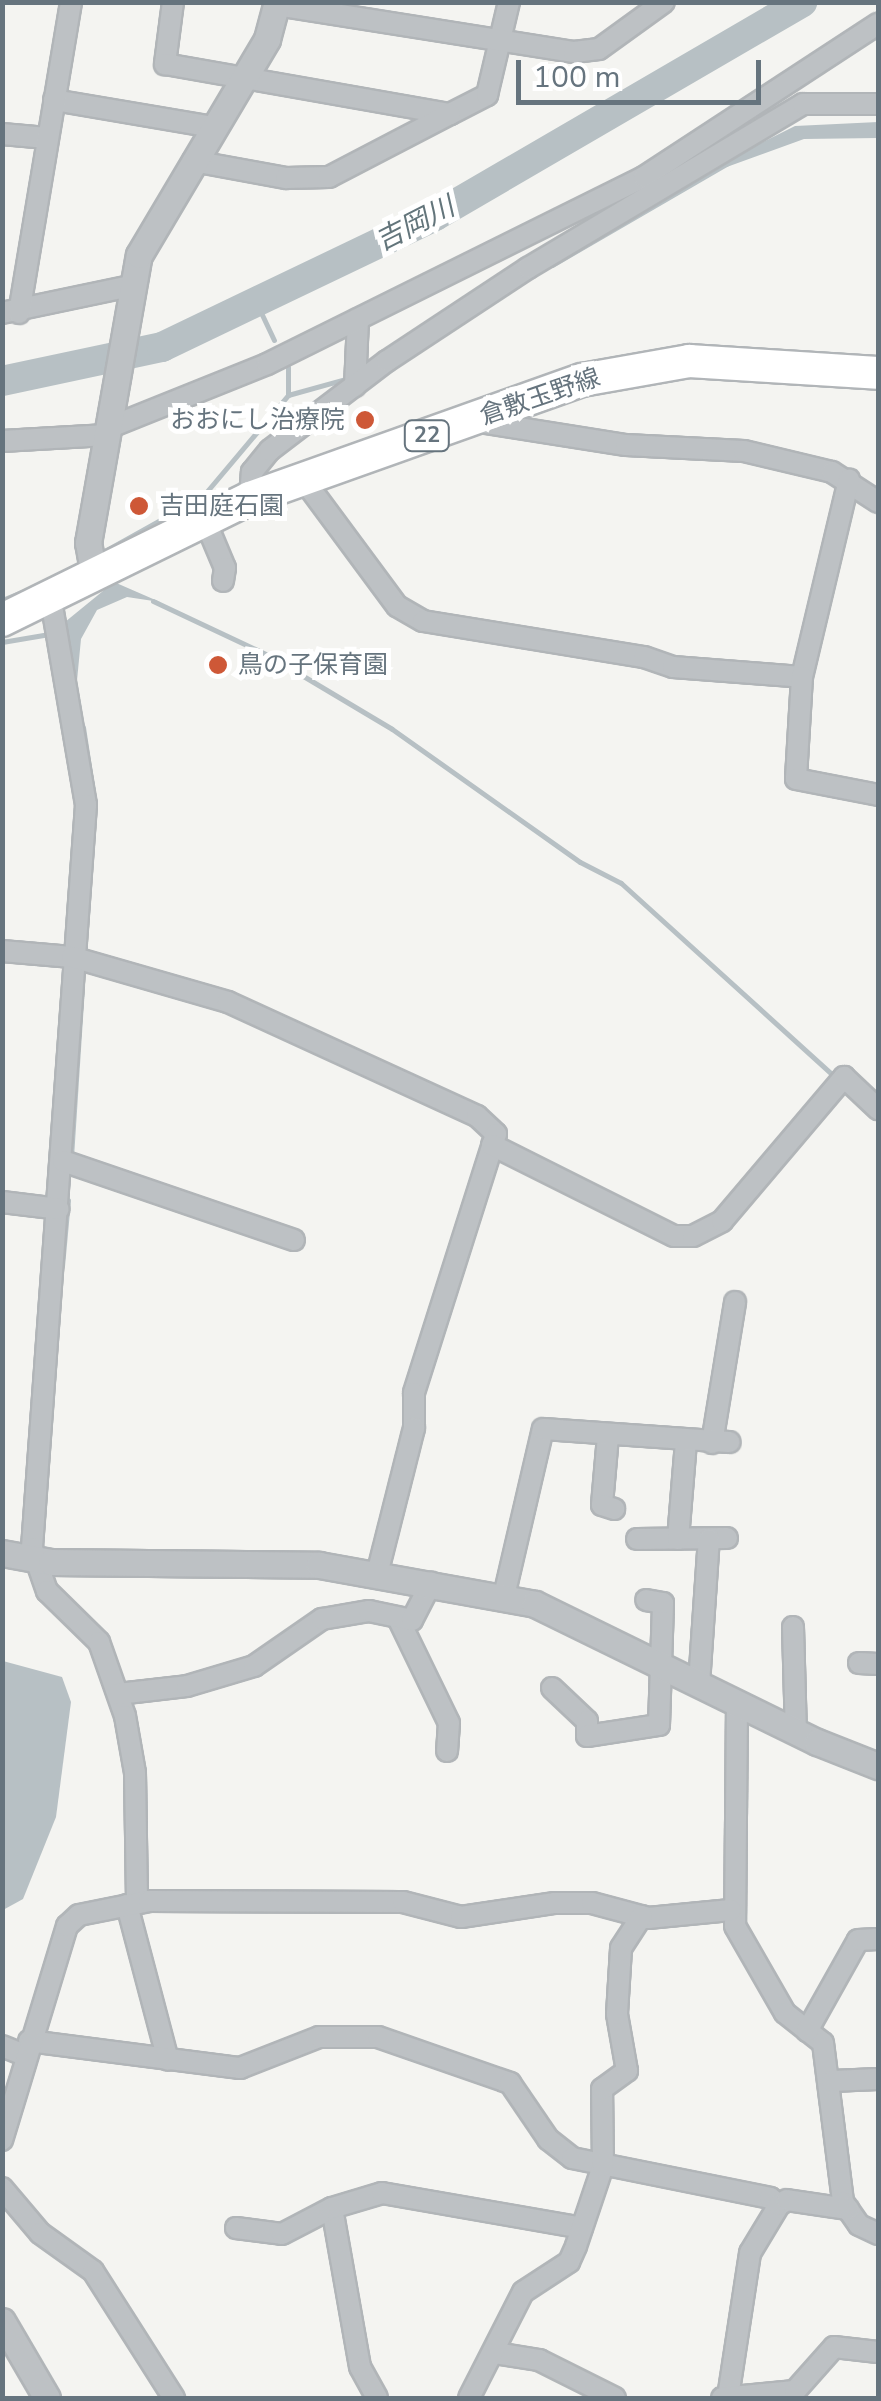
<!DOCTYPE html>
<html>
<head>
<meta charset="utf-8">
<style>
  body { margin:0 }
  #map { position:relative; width:881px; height:2401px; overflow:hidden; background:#f4f4f1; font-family:"Nunito Sans","Noto Sans JP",sans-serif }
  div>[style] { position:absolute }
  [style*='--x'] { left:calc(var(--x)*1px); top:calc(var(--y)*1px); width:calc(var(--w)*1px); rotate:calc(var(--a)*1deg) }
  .water>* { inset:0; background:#b7c0c4 }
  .stream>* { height:5px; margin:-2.5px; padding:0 2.5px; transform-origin:2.5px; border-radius:2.5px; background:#b7c0c4 }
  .river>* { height:30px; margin:-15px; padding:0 15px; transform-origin:15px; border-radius:15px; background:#b7c0c4 }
  .roads { filter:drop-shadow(2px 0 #b1b5b8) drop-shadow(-2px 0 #b1b5b8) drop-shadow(0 2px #b1b5b8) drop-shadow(0 -2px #b1b5b8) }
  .minor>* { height:20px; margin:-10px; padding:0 10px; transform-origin:10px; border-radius:10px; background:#bdc1c4 }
  .tertiary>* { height:25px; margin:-12.5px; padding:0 12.5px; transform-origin:12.5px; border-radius:12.5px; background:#bdc1c4 }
  .primary>* { height:32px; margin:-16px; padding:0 16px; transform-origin:16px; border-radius:16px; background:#fff }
  .dots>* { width:28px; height:28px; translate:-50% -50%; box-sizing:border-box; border:5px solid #fff; border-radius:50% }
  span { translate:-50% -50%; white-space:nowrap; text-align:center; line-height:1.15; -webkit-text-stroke:10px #fff; paint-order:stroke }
  .shield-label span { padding:2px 8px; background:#fff; border:2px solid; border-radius:8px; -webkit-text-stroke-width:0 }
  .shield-label { font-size:22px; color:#66747e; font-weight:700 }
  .street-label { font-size:25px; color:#66747e }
  .poi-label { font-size:25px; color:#66747e }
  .right { translate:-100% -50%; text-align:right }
  .left { translate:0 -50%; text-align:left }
  .water-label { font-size:28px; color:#63757b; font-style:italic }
  .frame { position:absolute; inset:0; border:5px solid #66747e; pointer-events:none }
  .scale { position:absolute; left:516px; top:60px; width:245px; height:45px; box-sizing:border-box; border:5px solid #66747e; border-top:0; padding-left:12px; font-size:30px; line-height:35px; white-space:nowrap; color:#66747e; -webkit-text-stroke:8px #fff; paint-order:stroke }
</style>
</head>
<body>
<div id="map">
  <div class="water">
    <div style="clip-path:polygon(878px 122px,878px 138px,804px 139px,724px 168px,723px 162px,795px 126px)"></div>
    <div style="clip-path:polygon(114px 582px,160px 602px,127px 597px,97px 610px,81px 639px,76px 691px,65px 622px)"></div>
    <div style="clip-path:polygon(3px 1661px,62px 1677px,71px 1702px,56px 1817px,23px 1899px,3px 1910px)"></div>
  </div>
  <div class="stream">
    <div style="--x:552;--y:265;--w:203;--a:-30.1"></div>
    <div style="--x:256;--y:302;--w:42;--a:64.7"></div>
    <div style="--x:288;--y:367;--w:28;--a:90"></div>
    <div style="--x:103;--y:552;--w:115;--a:-29.2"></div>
    <div style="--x:203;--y:496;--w:132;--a:-49.9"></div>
    <div style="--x:288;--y:395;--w:63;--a:-15.6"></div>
    <div style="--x:2;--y:600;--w:27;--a:-22"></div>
    <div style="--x:153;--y:601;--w:127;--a:25.2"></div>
    <div style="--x:268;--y:655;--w:144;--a:30.8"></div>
    <div style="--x:392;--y:729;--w:230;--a:35.3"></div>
    <div style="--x:580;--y:862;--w:46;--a:27.1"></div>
    <div style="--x:621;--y:883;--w:289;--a:42.2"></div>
    <div style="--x:2;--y:642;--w:48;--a:-9.7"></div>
    <div style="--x:83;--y:727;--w:74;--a:81.4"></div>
    <div style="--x:71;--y:1157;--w:172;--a:-86.3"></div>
    <div style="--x:62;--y:1266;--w:66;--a:-84.8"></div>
  </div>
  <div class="river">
    <div style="--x:2;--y:381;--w:164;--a:-12"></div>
    <div style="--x:162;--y:347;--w:303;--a:-25.6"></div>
    <div style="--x:435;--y:216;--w:425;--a:-30.2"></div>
  </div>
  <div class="roads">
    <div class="minor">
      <div style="--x:173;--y:2;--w:63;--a:97.4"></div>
      <div style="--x:165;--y:64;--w:289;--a:10"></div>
      <div style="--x:450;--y:114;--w:42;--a:-27.2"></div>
      <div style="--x:487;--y:95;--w:96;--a:-76.7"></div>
      <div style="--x:277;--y:5;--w:301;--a:9"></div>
      <div style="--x:574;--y:52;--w:25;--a:-7"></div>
      <div style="--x:599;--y:49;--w:80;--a:-35.9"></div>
      <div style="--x:54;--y:100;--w:162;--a:9.6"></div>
      <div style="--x:2;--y:134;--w:45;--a:5.1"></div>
      <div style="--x:193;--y:161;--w:95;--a:10.4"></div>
      <div style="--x:286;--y:178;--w:43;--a:-1.3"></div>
      <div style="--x:329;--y:177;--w:136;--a:-27.5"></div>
      <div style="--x:2;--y:313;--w:131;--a:-11.9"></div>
      <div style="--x:19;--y:313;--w:315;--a:-80.5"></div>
      <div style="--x:355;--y:386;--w:67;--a:-87.4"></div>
      <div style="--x:474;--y:421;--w:154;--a:9"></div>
      <div style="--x:626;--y:445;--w:118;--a:2.9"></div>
      <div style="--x:744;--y:451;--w:90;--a:13.4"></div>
      <div style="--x:832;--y:472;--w:55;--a:33.1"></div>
      <div style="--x:108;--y:428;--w:171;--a:-21.9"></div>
      <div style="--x:267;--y:364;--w:421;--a:-26.4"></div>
      <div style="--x:644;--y:177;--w:280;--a:-33.2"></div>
      <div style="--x:2;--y:441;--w:105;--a:-3.3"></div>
      <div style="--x:303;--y:479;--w:158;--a:53.5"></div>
      <div style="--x:397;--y:606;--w:30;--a:30"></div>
      <div style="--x:423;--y:621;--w:224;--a:9.3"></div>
      <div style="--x:644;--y:657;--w:31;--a:19"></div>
      <div style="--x:673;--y:667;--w:129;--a:4.4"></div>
      <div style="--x:802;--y:677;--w:203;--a:-76.6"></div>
      <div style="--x:250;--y:498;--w:26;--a:-86"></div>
      <div style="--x:252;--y:472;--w:28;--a:-51"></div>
      <div style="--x:270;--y:450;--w:147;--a:-37.3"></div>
      <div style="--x:387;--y:361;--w:169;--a:-33.4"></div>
      <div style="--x:528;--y:268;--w:320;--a:-30.8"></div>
      <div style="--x:803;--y:104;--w:75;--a:0"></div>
      <div style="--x:204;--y:518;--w:54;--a:67.2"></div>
      <div style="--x:225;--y:568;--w:13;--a:99"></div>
      <div style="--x:51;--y:600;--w:208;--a:80.3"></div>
      <div style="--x:86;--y:805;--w:745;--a:94.16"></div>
      <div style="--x:32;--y:1548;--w:46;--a:70.8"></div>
      <div style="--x:47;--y:1591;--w:73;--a:44.4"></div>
      <div style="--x:99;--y:1642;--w:78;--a:70.6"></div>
      <div style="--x:125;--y:1716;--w:58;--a:80"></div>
      <div style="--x:135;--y:1773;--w:130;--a:89.1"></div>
      <div style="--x:802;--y:677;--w:102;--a:93.4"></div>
      <div style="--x:796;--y:779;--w:84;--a:11"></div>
      <div style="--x:2;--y:951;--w:70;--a:4.9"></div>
      <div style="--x:72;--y:957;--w:162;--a:16.1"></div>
      <div style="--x:228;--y:1002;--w:274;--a:24.6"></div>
      <div style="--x:477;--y:1116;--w:26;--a:43"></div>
      <div style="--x:496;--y:1134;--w:272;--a:107.6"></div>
      <div style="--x:414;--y:1393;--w:35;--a:90"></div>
      <div style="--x:414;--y:1428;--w:151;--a:104.2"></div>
      <div style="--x:492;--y:1145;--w:203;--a:26.6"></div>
      <div style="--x:674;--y:1236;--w:19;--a:0"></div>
      <div style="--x:693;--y:1236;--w:33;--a:-27"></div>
      <div style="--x:722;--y:1221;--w:189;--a:-49.7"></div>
      <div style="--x:844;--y:1077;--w:47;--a:43.3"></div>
      <div style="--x:63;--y:1161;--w:244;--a:18.9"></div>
      <div style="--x:2;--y:1202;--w:57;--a:7"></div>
      <div style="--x:608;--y:1436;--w:69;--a:95"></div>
      <div style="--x:602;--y:1505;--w:13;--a:18"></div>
      <div style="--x:712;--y:1443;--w:143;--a:-80.7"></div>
      <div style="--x:637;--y:1539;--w:90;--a:-0.6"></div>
      <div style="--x:678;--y:1539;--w:97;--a:-85.3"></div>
      <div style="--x:504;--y:1596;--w:171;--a:-76.9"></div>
      <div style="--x:543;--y:1429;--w:187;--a:4"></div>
      <div style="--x:399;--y:1620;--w:114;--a:64.1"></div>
      <div style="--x:449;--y:1723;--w:28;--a:94"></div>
      <div style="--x:793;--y:1627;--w:105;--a:88.4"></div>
      <div style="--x:859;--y:1663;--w:19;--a:3"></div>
      <div style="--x:699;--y:1684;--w:145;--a:-86.1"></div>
      <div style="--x:552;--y:1688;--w:48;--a:43.3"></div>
      <div style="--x:587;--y:1721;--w:15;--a:90"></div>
      <div style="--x:587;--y:1736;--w:73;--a:-8.7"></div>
      <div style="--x:659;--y:1725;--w:122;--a:-88.1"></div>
      <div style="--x:663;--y:1603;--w:17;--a:-170"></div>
      <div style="--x:118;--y:1694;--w:69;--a:-6.6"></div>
      <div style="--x:187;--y:1686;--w:70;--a:-16.6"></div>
      <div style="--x:254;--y:1666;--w:83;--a:-34.7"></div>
      <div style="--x:322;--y:1619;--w:48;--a:-9.7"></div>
      <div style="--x:369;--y:1611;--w:44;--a:11.8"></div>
      <div style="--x:412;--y:1620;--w:42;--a:-62.8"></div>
      <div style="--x:737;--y:1704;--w:222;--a:90.5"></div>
      <div style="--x:735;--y:1926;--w:100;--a:60.1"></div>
      <div style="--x:785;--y:2013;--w:48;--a:38.3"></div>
      <div style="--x:823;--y:2043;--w:160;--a:82.8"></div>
      <div style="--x:843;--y:2202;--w:28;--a:55"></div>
      <div style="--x:859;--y:2225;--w:21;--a:25"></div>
      <div style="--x:127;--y:1905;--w:160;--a:75.2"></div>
      <div style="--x:807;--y:2031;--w:104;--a:-60.7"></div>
      <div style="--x:858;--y:1940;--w:20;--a:-3"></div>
      <div style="--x:29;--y:2041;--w:213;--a:7.3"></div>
      <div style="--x:240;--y:2068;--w:85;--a:-21.4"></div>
      <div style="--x:319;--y:2037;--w:59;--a:0"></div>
      <div style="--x:378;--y:2037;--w:140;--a:19.2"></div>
      <div style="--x:510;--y:2083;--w:68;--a:55.8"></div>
      <div style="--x:548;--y:2139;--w:31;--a:38"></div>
      <div style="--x:572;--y:2158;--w:202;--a:11.4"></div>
      <div style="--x:770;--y:2198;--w:11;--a:38"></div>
      <div style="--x:2;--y:2046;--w:24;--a:22"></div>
      <div style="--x:832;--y:2081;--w:46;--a:-2.5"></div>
      <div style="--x:2;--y:2140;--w:224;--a:-73.1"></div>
      <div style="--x:67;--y:1926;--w:16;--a:-43"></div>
      <div style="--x:79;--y:1915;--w:71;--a:-11.3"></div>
      <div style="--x:149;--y:1901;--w:254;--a:0.2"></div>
      <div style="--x:403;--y:1902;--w:60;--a:14.5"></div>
      <div style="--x:461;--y:1917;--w:95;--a:-8.5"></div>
      <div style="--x:555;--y:1903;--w:37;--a:0"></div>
      <div style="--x:592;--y:1903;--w:58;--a:15"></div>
      <div style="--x:648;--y:1918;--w:83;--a:-5.5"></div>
      <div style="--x:2;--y:2188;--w:59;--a:49.8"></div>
      <div style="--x:40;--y:2233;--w:65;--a:35.6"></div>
      <div style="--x:93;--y:2271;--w:151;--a:57.5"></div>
      <div style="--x:332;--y:2208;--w:161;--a:80"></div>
      <div style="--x:360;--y:2367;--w:35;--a:61"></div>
      <div style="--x:236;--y:2228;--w:46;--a:7.4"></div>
      <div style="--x:282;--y:2234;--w:56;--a:-27.5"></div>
      <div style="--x:332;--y:2208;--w:52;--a:-16.7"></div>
      <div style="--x:382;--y:2193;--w:203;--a:9.9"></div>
      <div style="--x:495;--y:2353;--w:45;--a:9"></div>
      <div style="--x:539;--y:2360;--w:85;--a:26.6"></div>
      <div style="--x:728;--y:2397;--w:146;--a:-81.3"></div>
      <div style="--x:750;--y:2253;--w:56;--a:-58.9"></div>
      <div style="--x:779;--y:2205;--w:9;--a:-32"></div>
      <div style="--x:787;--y:2200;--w:62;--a:8.4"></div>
      <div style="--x:469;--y:2398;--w:119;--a:-63"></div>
      <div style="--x:523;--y:2292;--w:55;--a:-33.1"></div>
      <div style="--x:569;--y:2262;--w:17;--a:-66"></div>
      <div style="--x:576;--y:2246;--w:84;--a:-71.4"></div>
      <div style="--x:603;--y:2166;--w:77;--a:-90.7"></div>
      <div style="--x:602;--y:2089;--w:31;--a:-36"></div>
      <div style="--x:627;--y:2071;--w:58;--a:-100"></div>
      <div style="--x:617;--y:2014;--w:66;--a:-86.5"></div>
      <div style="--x:621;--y:1948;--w:38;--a:-57"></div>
      <div style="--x:722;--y:2398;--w:73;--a:-5.5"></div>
      <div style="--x:795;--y:2391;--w:59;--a:-48.4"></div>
      <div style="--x:834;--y:2347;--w:44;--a:6.5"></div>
    </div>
    <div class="tertiary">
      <div style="--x:94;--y:576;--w:34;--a:-100"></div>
      <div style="--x:88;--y:543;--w:292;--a:-80"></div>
      <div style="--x:139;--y:255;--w:251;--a:-59.3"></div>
      <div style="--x:267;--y:39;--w:38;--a:-75"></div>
      <div style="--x:2;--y:1553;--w:50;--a:10.4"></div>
      <div style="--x:51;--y:1562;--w:268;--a:0.6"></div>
      <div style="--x:319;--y:1565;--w:219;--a:10.2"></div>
      <div style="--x:535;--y:1604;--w:314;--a:26.1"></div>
      <div style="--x:817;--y:1742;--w:66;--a:21.5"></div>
      <div style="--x:2;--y:2321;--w:89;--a:59.7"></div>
    </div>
    <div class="primary">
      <div style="--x:2;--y:620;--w:276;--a:-26.2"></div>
      <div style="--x:250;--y:498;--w:352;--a:-19.6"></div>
      <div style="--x:582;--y:380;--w:109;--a:-10.1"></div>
      <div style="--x:689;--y:361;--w:189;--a:3.6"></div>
    </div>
  </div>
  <div class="dots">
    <div style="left:365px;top:420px;background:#ce5837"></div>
    <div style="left:139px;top:506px;background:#ce5837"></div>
    <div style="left:218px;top:665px;background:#ce5837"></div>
  </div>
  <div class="shield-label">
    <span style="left:427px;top:436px">22</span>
  </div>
  <div class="street-label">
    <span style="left:540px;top:397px;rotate:-19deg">倉敷玉野線</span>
  </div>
  <div class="poi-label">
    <span class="right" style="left:345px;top:420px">おおにし治療院</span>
    <span class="left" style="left:159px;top:506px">吉田庭石園</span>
    <span class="left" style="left:238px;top:665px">鳥の子保育園</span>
  </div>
  <div class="water-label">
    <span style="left:415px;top:224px;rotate:-27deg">吉岡川</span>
  </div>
  <div class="frame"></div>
  <div class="scale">100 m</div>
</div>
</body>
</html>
